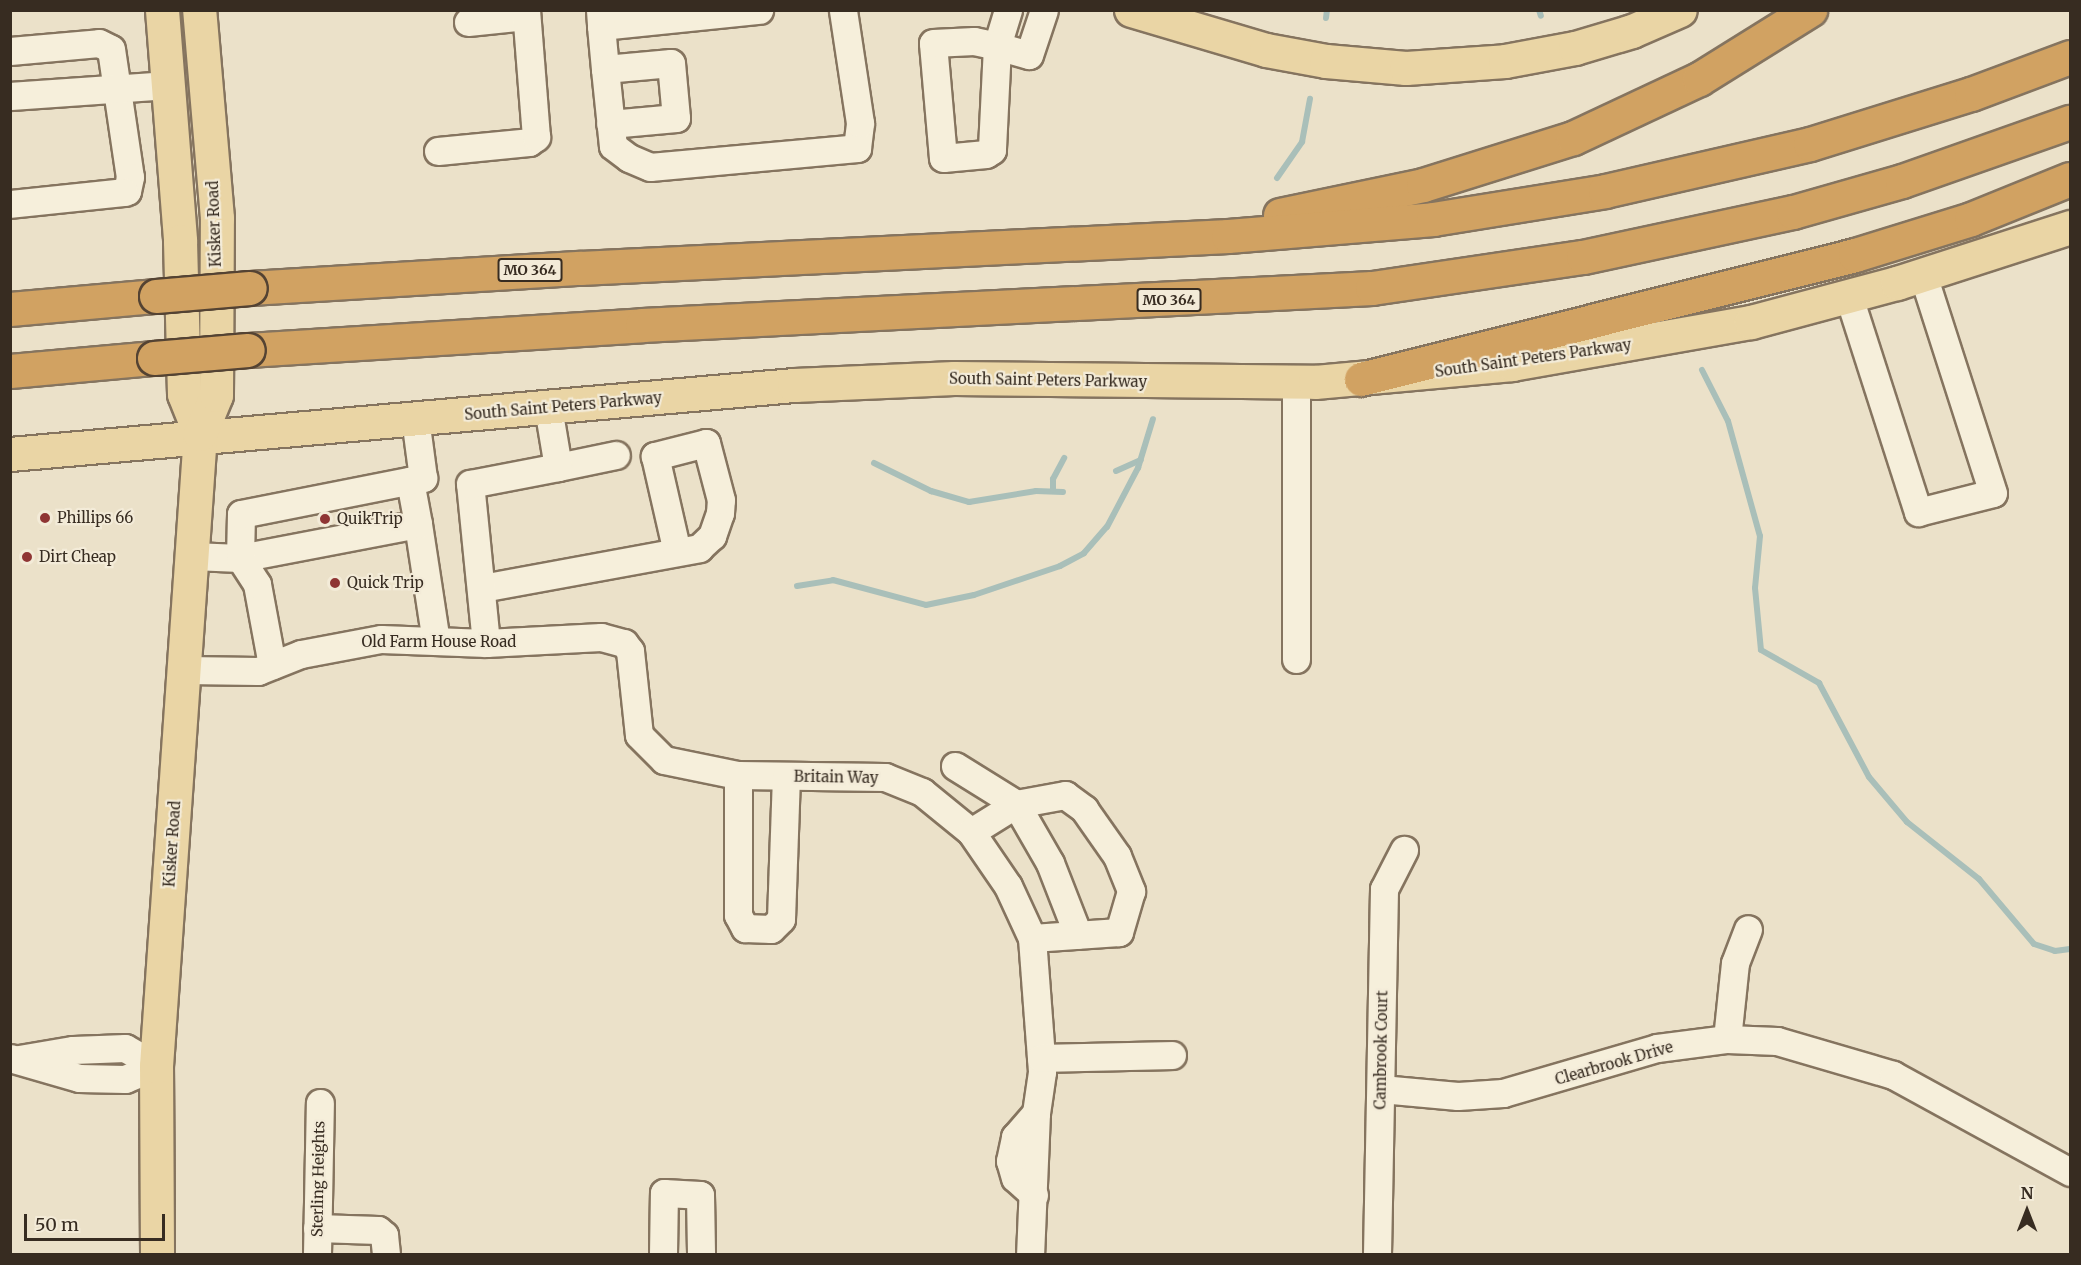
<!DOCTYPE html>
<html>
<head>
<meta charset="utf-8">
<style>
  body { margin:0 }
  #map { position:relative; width:2081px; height:1265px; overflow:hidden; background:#ebe1c9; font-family:Merriweather,serif }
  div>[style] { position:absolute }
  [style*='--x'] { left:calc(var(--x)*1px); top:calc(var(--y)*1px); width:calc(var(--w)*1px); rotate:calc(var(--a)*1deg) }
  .stream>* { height:6px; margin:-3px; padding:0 3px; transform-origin:3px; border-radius:3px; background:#a9bfb9 }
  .roads { filter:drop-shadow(2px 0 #85745f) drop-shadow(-2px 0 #85745f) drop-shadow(0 2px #85745f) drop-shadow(0 -2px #85745f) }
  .minor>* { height:27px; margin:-13.5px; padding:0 13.5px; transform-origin:13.5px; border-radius:13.5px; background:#f6efdb }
  .major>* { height:33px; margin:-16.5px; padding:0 16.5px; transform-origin:16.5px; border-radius:16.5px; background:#ead5a5 }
  .highway>* { height:33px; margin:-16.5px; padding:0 16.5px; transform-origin:16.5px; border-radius:16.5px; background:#d1a262 }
  .bridges { filter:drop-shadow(2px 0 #544333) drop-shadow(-2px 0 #544333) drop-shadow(0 2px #544333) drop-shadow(0 -2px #544333) }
  .highway-bridge>* { height:33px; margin:-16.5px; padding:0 16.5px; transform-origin:16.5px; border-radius:16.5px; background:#d1a262 }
  .dots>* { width:16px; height:16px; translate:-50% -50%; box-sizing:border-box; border:3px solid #f3ebd8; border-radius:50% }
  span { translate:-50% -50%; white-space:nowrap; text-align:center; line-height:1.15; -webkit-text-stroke:4.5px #f3ebd8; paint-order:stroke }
  .shield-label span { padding:2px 4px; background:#f3ebd8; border:2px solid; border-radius:4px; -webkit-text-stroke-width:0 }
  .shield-label { font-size:14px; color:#372c21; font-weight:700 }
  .street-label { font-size:15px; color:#372c21 }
  .poi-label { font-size:15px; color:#372c21 }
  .left { translate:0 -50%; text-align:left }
  .frame { position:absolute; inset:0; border:12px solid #372c21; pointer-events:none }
  .north { position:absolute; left:1997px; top:1181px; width:60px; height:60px; -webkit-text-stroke:4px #f3ebd8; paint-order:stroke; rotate:0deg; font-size:16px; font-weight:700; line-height:24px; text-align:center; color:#372c21 }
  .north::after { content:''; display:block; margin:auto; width:21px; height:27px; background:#372c21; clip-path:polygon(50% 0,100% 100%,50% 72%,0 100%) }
  .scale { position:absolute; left:24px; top:1214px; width:141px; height:27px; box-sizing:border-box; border:3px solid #372c21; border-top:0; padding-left:8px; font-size:18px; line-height:21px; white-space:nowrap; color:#372c21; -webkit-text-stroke:4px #f3ebd8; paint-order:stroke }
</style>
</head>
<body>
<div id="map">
  <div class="stream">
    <div style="--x:1539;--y:10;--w:6;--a:72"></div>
    <div style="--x:1326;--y:18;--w:8;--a:-83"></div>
    <div style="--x:1277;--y:178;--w:44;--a:-55.2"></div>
    <div style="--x:1302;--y:142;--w:44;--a:-79.5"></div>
    <div style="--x:1702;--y:370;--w:57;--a:63"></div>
    <div style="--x:1728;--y:421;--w:119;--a:74.5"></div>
    <div style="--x:1760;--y:536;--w:52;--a:95.5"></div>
    <div style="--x:1755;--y:588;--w:62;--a:84.5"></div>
    <div style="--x:1761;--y:650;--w:67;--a:29.6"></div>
    <div style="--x:1819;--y:683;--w:106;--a:62"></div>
    <div style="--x:1869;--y:777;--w:59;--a:49.8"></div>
    <div style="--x:1907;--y:822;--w:92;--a:38.4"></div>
    <div style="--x:1979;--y:879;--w:85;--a:49.8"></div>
    <div style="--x:2034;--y:944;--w:22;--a:18"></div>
    <div style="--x:2055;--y:951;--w:15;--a:-8"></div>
    <div style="--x:874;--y:463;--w:64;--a:26.2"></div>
    <div style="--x:931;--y:491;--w:40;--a:16"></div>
    <div style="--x:969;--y:502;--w:68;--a:-9.3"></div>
    <div style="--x:1036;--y:491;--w:27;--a:2"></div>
    <div style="--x:1116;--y:471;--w:27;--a:-24"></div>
    <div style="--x:1053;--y:490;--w:11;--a:-90"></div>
    <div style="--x:1053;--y:479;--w:24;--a:-62"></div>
    <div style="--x:797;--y:586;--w:36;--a:-9"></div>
    <div style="--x:833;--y:580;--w:96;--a:15"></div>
    <div style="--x:926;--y:605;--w:49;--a:-11.8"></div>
    <div style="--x:974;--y:595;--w:91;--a:-18.6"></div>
    <div style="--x:1060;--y:566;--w:27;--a:-28"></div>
    <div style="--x:1084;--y:553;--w:35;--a:-49"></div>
    <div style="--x:1107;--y:527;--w:67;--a:-62.3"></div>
    <div style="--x:1138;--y:468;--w:51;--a:-73"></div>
  </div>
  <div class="roads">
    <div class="minor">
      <div style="--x:600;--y:10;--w:16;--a:86"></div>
      <div style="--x:601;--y:26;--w:159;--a:-5.8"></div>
      <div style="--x:1008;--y:10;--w:38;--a:107"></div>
      <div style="--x:997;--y:46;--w:104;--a:92.8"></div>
      <div style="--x:992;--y:150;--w:7;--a:146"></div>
      <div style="--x:986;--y:154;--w:43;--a:174.7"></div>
      <div style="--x:943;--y:158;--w:115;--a:-95"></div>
      <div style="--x:933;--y:43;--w:41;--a:-2.8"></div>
      <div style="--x:974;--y:41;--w:24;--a:12"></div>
      <div style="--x:997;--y:46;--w:33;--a:16"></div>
      <div style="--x:1029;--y:55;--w:47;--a:-71.6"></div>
      <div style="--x:468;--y:22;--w:58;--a:-5.9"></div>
      <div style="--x:601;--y:26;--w:43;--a:84.7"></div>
      <div style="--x:605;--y:69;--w:66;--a:-5.2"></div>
      <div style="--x:671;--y:63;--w:55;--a:84.8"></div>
      <div style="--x:676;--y:118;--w:66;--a:174.8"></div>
      <div style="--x:10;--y:51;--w:89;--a:-5.1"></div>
      <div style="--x:99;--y:43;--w:13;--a:27"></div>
      <div style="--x:111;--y:49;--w:129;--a:81.6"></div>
      <div style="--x:130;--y:177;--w:14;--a:102"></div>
      <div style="--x:127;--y:191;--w:3;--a:162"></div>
      <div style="--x:124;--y:192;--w:115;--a:174"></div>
      <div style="--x:605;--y:69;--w:77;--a:84.1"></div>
      <div style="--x:613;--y:146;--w:20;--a:37"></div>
      <div style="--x:629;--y:158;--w:23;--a:23"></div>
      <div style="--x:650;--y:167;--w:208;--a:-5.2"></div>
      <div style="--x:857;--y:148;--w:25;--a:-83"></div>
      <div style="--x:860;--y:123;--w:114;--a:-98.6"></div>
      <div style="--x:10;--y:96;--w:156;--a:-4"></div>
      <div style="--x:438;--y:151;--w:91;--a:-5.6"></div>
      <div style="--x:529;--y:142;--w:9;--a:-36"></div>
      <div style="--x:536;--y:137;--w:127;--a:-94.5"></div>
      <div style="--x:1849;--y:297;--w:226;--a:72.2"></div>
      <div style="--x:1918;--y:512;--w:77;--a:-14.2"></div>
      <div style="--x:1993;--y:493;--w:229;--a:-107.8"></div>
      <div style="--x:558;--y:467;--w:59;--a:-11.7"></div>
      <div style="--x:418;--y:524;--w:118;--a:81.3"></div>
      <div style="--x:192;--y:556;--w:48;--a:2.4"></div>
      <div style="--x:240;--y:558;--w:181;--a:-10.8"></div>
      <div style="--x:418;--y:524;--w:44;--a:-100.5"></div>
      <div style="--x:482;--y:588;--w:221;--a:-10.4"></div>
      <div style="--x:699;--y:548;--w:18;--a:-43"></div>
      <div style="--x:712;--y:536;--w:24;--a:-71"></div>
      <div style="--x:720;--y:513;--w:13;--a:-86"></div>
      <div style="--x:721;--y:500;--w:59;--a:-104.7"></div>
      <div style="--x:706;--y:443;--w:53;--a:165.7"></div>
      <div style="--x:655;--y:456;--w:98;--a:77.1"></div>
      <div style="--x:486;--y:643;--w:160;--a:-95.7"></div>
      <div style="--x:470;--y:484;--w:90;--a:-10.9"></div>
      <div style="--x:558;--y:467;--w:61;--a:-99.5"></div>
      <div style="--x:1296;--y:659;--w:277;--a:-90"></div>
      <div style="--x:272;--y:665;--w:82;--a:-100.5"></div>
      <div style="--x:257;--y:584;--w:31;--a:-123"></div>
      <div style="--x:240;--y:558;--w:44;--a:-88.7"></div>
      <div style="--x:241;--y:514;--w:186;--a:-11.2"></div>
      <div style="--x:423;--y:478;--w:61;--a:-97.6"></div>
      <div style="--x:185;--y:670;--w:73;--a:0.8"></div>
      <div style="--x:258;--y:671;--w:46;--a:-21.6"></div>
      <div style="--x:301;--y:654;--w:81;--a:-10.6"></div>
      <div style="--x:381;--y:639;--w:105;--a:2.2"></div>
      <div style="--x:486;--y:643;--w:115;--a:-3"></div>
      <div style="--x:601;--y:637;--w:24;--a:15"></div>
      <div style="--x:624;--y:643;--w:10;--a:53"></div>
      <div style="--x:630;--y:651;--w:84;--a:83.9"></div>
      <div style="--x:639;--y:735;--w:35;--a:45"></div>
      <div style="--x:664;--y:760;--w:76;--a:11.5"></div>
      <div style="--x:738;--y:775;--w:147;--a:0.8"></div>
      <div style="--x:885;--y:777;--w:40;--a:22"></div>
      <div style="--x:922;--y:792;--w:63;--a:39.2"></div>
      <div style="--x:971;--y:832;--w:65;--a:55.6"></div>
      <div style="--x:1008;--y:886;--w:57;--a:65.2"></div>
      <div style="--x:1032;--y:938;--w:134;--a:85.7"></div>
      <div style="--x:1042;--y:1072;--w:41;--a:98.3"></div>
      <div style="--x:1036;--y:1113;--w:141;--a:92.4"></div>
      <div style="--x:955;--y:766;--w:72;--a:31.9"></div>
      <div style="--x:1016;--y:804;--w:68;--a:60"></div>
      <div style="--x:1050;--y:863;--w:77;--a:68.7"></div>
      <div style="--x:738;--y:775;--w:140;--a:90"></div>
      <div style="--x:738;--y:915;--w:15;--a:62"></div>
      <div style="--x:745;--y:928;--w:26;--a:2"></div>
      <div style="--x:771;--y:929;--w:14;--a:-45"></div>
      <div style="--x:781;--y:919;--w:143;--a:-88"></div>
      <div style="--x:971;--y:832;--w:53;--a:-31.9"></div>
      <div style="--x:1016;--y:804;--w:50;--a:-10.4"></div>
      <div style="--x:1065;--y:795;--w:24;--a:36"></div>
      <div style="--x:1084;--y:809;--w:57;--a:54.9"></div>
      <div style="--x:1117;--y:856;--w:38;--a:68"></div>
      <div style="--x:1131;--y:891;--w:43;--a:106.3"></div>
      <div style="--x:1119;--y:932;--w:87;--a:176.1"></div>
      <div style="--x:1727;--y:1039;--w:76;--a:-84"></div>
      <div style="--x:1735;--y:963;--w:36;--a:-69"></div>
      <div style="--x:10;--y:1058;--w:72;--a:16.2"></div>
      <div style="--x:79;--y:1078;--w:46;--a:1.2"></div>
      <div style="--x:125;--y:1079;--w:34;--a:-23"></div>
      <div style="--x:1041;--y:1058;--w:131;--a:-1.3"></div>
      <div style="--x:19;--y:1059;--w:55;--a:-9.5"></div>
      <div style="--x:73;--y:1050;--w:52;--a:-2.2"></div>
      <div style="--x:125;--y:1048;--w:36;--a:30"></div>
      <div style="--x:1381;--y:1089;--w:77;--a:5.2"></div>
      <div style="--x:1458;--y:1096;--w:45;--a:-3.8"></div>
      <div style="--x:1503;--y:1093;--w:160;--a:-16.3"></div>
      <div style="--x:1657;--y:1048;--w:71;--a:-7.3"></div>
      <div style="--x:1727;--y:1039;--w:50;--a:2.3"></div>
      <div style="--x:1777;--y:1041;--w:121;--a:16.3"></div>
      <div style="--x:1893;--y:1075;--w:202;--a:28.7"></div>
      <div style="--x:1034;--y:1195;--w:25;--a:-138"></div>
      <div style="--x:1015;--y:1178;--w:18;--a:-106"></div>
      <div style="--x:1010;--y:1161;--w:25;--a:-78"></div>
      <div style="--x:1015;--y:1137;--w:32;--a:-49"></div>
      <div style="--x:317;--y:1228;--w:61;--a:1.9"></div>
      <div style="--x:378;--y:1230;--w:8;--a:40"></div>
      <div style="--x:384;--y:1235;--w:19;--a:84"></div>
      <div style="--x:317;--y:1254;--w:151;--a:-88.9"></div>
      <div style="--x:663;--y:1254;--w:61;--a:-89.1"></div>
      <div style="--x:664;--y:1193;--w:36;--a:3"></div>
      <div style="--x:700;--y:1195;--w:59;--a:89"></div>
      <div style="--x:1377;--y:1254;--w:365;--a:-88.9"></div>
      <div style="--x:1384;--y:889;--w:44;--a:-62.9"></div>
    </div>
    <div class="major">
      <div style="--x:162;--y:10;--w:232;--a:85.5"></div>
      <div style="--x:180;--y:241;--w:153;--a:88.5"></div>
      <div style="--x:184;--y:394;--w:43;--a:68.2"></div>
      <div style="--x:1131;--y:10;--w:141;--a:16.5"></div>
      <div style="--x:1266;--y:50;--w:61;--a:10.4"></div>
      <div style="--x:1326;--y:61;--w:80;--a:5"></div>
      <div style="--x:1406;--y:68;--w:99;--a:-4"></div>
      <div style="--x:1505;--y:61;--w:71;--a:-10.5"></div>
      <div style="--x:1575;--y:48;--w:59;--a:-16.6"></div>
      <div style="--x:1632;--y:31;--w:52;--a:-23.6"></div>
      <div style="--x:10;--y:454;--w:787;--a:-5.03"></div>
      <div style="--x:794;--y:385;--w:160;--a:-2.5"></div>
      <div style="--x:954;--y:378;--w:361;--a:0.6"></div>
      <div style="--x:1315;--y:382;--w:198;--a:-5.2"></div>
      <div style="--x:1512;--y:364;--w:243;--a:-10"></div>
      <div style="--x:1751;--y:322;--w:151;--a:-15"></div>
      <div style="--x:1897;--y:283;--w:182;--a:-17.9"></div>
      <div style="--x:157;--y:1254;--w:188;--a:-90.3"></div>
      <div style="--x:156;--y:1066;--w:634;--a:-86.02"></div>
      <div style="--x:200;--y:434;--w:42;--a:-67.7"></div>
      <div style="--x:216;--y:395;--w:177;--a:-89.7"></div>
      <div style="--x:217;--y:218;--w:209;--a:-94.9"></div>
    </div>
    <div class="highway">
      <div style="--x:1280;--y:215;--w:146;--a:-11.8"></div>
      <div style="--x:1423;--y:185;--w:157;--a:-17.4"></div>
      <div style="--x:1573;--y:138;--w:139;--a:-25.1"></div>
      <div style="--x:1699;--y:79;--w:131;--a:-31.9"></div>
      <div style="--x:250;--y:288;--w:331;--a:-3.5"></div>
      <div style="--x:580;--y:268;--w:649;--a:-2.83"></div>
      <div style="--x:1228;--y:236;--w:206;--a:-4.7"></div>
      <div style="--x:1433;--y:219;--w:174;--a:-9.2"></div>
      <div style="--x:1605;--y:191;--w:210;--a:-12.9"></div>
      <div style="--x:1810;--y:144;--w:169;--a:-17.3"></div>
      <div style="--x:1971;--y:94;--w:106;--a:-20.5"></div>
      <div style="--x:10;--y:309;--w:147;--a:-5.1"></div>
      <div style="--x:248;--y:350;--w:395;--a:-3.6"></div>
      <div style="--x:642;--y:325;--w:731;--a:-2.9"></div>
      <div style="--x:1372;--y:288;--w:213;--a:-8.4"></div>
      <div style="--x:1583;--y:257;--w:215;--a:-12.1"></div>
      <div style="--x:1793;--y:212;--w:113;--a:-15.9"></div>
      <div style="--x:1902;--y:181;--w:178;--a:-19.4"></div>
      <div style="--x:10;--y:371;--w:145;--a:-5.2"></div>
      <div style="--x:1361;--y:379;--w:509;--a:-14.09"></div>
      <div style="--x:1855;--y:255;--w:121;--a:-17.2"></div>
      <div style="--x:1971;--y:219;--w:107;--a:-22"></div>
    </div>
  </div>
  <div class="bridges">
    <div class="highway-bridge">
      <div style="--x:156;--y:296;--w:94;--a:-4.9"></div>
      <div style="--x:154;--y:358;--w:94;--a:-4.9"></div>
    </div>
  </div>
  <div class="dots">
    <div style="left:45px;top:518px;background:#8f3534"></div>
    <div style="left:325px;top:519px;background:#8f3534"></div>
    <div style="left:27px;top:557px;background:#8f3534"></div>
    <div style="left:335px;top:583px;background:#8f3534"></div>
  </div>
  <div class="shield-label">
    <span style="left:530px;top:270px">MO 364</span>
    <span style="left:1169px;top:300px">MO 364</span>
  </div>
  <div class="street-label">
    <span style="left:214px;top:224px;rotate:-92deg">Kisker Road</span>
    <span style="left:1533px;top:358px;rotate:-8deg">South Saint Peters Parkway</span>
    <span style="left:1048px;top:380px;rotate:1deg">South Saint Peters Parkway</span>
    <span style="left:563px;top:406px;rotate:-5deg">South Saint Peters Parkway</span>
    <span style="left:439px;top:642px">Old Farm House Road</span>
    <span style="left:836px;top:777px;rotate:1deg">Britain Way</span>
    <span style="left:172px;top:844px;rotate:-86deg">Kisker Road</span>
    <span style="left:1381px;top:1050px;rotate:-89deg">Cambrook Court</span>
    <span style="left:1614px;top:1063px;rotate:-16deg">Clearbrook Drive</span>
    <span style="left:318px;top:1179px;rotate:-89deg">Sterling Heights</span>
  </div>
  <div class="poi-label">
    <span class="left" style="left:57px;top:518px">Phillips 66</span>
    <span class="left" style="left:337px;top:519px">QuikTrip</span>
    <span class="left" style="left:39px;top:557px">Dirt Cheap</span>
    <span class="left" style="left:347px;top:583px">Quick Trip</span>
  </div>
  <div class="frame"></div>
  <div class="north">N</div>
  <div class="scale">50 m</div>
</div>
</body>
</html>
